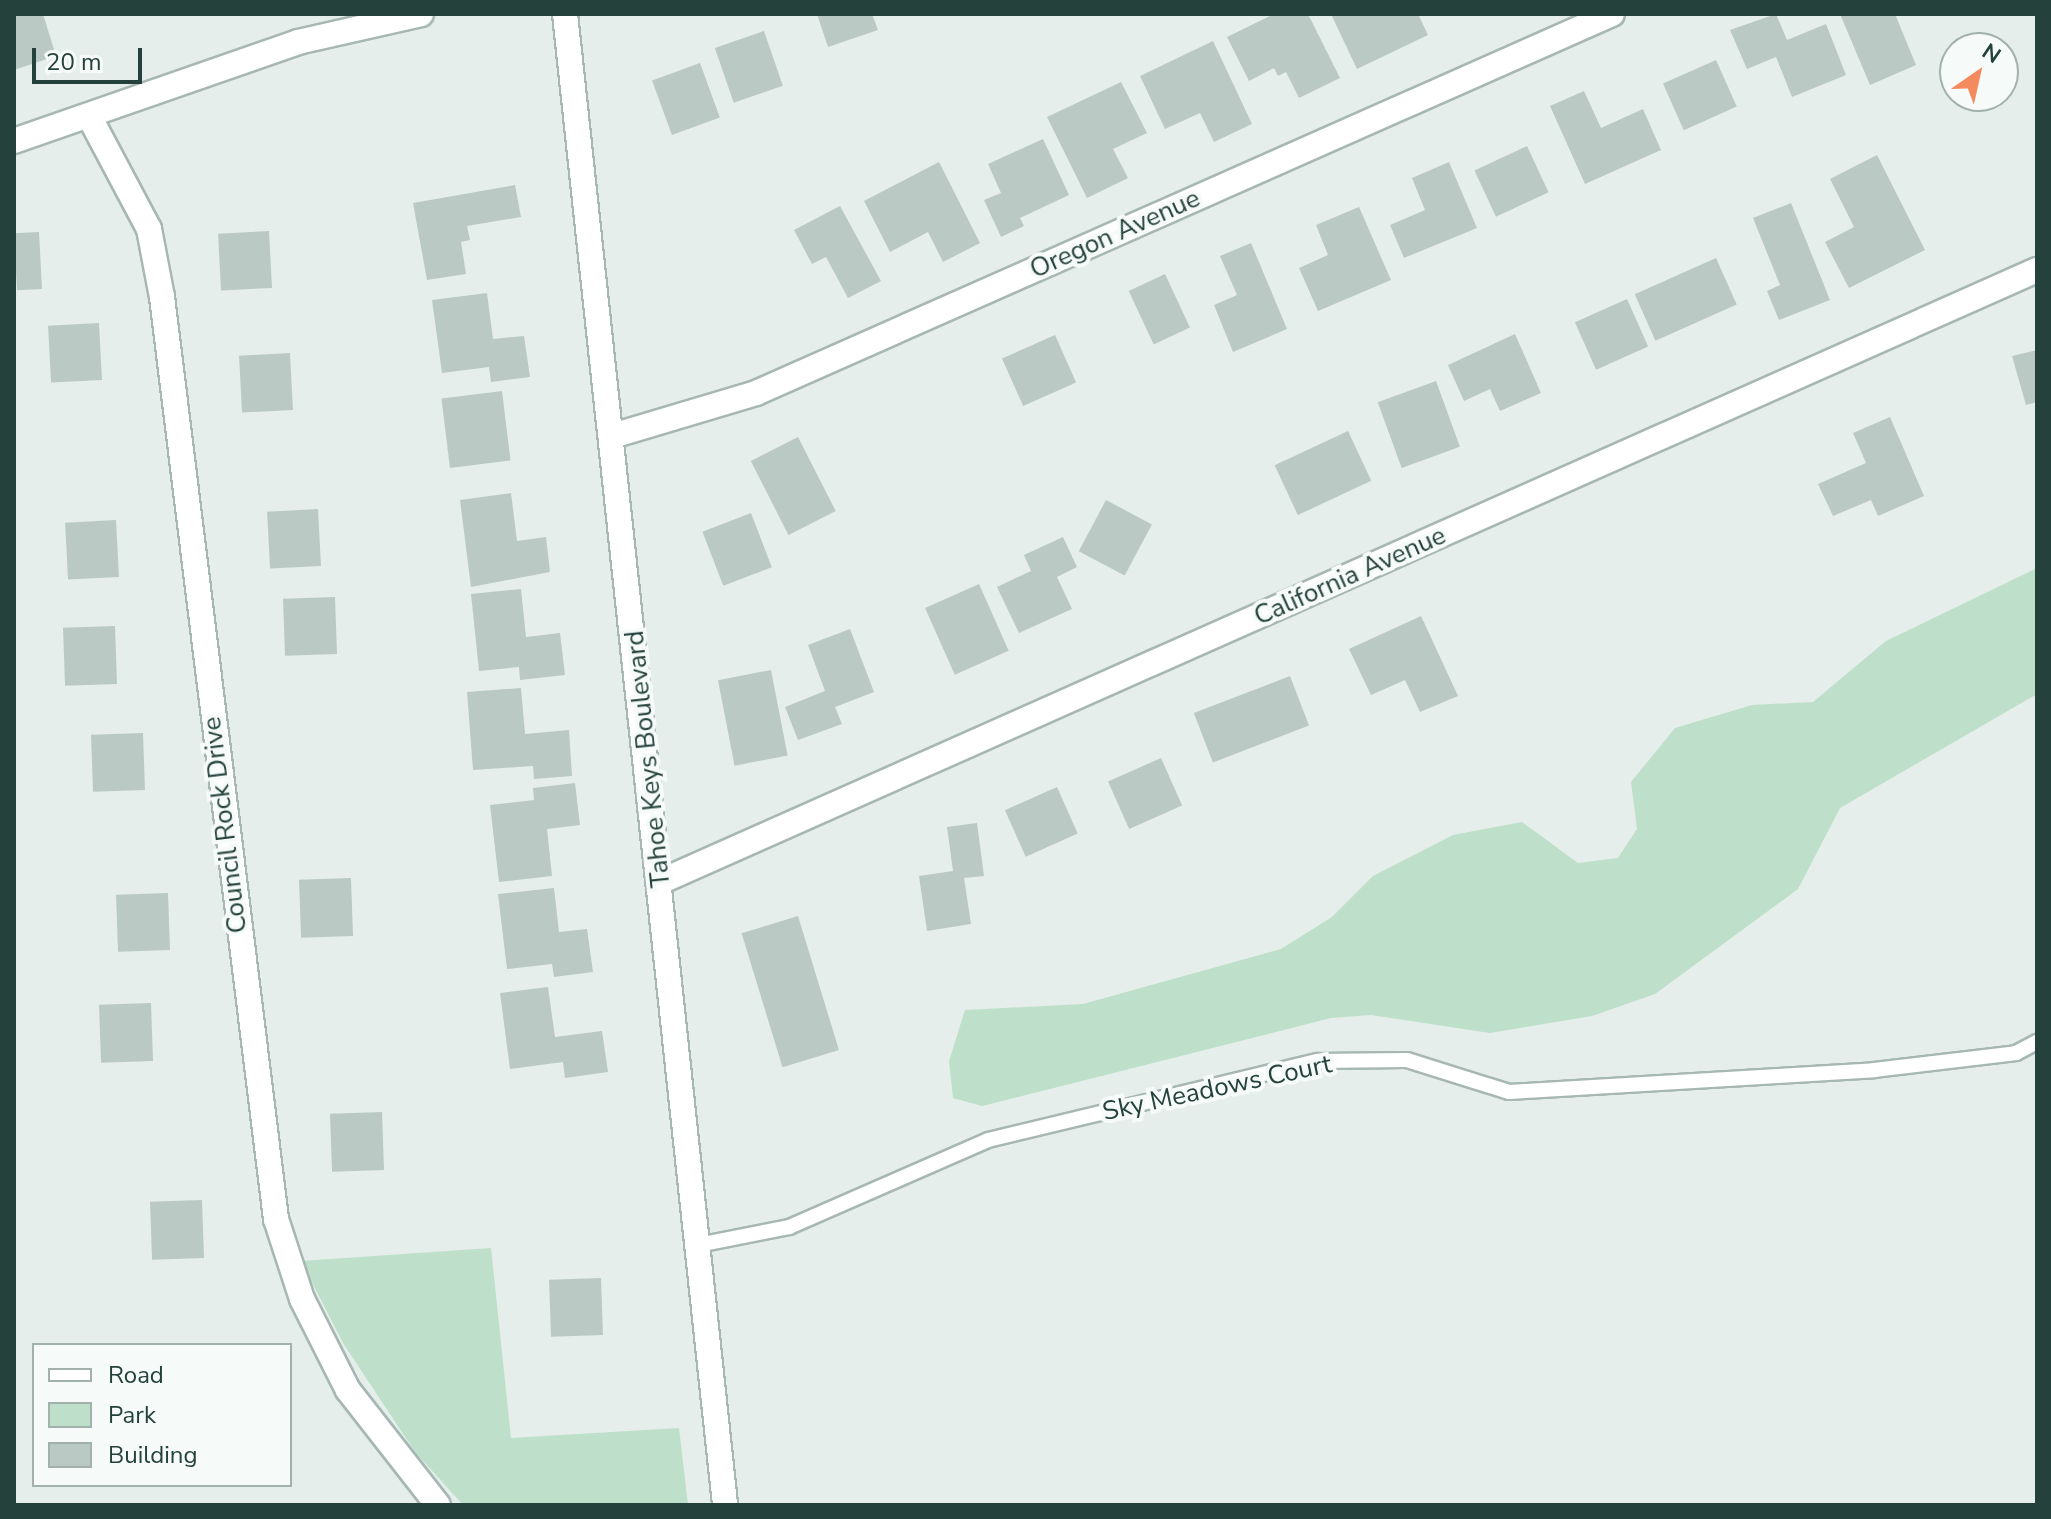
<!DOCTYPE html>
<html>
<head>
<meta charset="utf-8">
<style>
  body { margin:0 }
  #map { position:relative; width:2051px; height:1519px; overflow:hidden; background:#e5eeeb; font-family:"Nunito Sans",sans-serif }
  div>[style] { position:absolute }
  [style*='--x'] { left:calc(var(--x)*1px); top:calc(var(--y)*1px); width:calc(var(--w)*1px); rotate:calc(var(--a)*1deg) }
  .green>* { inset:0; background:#bedfc9 }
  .building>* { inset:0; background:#bac9c4; transform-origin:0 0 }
  .roads { filter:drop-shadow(2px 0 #a7b7b3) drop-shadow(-2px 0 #a7b7b3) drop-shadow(0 2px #a7b7b3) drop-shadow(0 -2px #a7b7b3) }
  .service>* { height:14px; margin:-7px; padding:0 7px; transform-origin:7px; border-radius:7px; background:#fff }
  .minor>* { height:24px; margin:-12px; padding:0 12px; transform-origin:12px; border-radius:12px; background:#fff }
  .tertiary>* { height:24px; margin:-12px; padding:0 12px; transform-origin:12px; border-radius:12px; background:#fff }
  span { translate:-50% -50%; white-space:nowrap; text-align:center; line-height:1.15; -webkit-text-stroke:8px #f6fbf9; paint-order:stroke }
  .street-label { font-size:26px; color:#24413b }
  .frame { position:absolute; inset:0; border:16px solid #24413b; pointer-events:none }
  .legend { position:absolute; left:32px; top:1343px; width:260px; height:144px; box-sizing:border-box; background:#f6fbf9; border:2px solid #a2b1ad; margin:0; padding:10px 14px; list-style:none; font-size:24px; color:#24413b }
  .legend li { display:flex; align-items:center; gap:16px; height:40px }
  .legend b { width:40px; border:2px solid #a2b1ad }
  .north { position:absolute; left:1939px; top:32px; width:80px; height:80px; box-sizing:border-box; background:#f6fbf9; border:2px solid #a2b1ad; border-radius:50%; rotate:34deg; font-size:22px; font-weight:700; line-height:32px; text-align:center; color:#24413b }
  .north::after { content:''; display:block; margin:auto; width:28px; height:36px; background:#f38b5f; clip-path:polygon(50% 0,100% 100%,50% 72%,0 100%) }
  .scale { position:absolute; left:32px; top:48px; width:110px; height:36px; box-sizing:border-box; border:4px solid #24413b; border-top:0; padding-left:10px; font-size:24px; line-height:28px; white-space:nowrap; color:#24413b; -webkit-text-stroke:6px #f6fbf9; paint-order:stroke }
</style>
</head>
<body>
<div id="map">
  <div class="green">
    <div style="clip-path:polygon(2037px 568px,2037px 694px,1840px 808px,1798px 889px,1655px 994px,1592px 1016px,1490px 1033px,1371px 1015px,1331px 1018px,982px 1106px,953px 1098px,949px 1061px,965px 1010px,1083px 1004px,1281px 949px,1332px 917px,1373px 876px,1453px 835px,1522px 822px,1578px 863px,1618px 858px,1637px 829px,1631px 782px,1675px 728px,1752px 705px,1813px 702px,1886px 641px)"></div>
    <div style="clip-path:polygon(491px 1248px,511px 1438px,679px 1428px,688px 1505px,463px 1505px,415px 1452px,343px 1343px,301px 1261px)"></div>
  </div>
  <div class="building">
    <div style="clip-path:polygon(14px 14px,43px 14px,56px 56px,14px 70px)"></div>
    <div style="clip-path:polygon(817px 14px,872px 14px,878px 30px,828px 47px)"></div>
    <div style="clip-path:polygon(1274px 14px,1308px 14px,1340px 78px,1299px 98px,1286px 72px,1278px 76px,1274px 68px,1249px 81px,1227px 37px)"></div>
    <div style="clip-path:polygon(1331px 14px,1418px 14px,1428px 35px,1357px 69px)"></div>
    <div style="clip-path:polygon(1776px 14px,1787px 40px,1826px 24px,1846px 75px,1792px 97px,1776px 57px,1747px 69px,1730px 30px)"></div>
    <div style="clip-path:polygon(1840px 14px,1895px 14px,1916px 65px,1870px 85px)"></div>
    <div style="left:764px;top:31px;width:58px;height:52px;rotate:71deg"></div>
    <div style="clip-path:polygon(1213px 41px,1252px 124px,1214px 142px,1200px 113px,1165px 129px,1140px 76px)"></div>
    <div style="left:1716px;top:60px;width:51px;height:58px;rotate:66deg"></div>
    <div style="left:700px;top:63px;width:58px;height:51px;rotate:70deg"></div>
    <div style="clip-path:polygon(1121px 82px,1147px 133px,1113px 149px,1128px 178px,1087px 198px,1047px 117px)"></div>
    <div style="clip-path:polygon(1584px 91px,1601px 128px,1643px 109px,1661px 150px,1585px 184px,1550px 106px)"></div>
    <div style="clip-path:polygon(1043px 139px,1069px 195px,1020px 218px,1024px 226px,1001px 237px,984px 200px,1001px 193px,988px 164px)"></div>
    <div style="left:1527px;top:146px;width:51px;height:58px;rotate:65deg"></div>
    <div style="clip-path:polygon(1877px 155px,1925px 250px,1849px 288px,1825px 242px,1854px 227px,1830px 179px)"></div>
    <div style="clip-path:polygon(939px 162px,980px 243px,943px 262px,928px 232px,890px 252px,864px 201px)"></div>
    <div style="clip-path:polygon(1449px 162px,1477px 228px,1404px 258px,1390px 225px,1425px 210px,1412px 178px)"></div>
    <div style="clip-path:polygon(515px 185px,521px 217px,467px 226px,470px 240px,461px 242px,466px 274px,427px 280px,413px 203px)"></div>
    <div style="clip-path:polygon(1791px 203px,1830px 300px,1779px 320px,1767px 291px,1780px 285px,1753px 218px)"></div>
    <div style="clip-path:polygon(840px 206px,881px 281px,848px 298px,826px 257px,812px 264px,794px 230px)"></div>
    <div style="clip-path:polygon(1359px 207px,1391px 280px,1318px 311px,1299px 268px,1328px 255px,1316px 225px)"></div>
    <div style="left:269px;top:231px;width:57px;height:51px;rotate:87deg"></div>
    <div style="left:39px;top:232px;width:57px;height:25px;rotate:87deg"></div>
    <div style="clip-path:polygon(1251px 243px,1287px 329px,1233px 352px,1214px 305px,1237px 295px,1220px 256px)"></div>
    <div style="left:1716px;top:258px;width:51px;height:89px;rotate:66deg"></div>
    <div style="left:1165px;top:274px;width:59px;height:40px;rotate:65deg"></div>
    <div style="clip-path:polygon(487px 293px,493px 339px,524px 336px,530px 377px,491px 382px,489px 367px,442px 373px,432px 300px)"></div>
    <div style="left:1627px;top:299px;width:52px;height:57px;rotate:66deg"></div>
    <div style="left:99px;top:323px;width:57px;height:51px;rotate:87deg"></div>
    <div style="clip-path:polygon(1515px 334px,1541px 393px,1500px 411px,1490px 389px,1464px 401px,1448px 365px)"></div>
    <div style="left:1055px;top:335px;width:52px;height:58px;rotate:66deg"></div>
    <div style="clip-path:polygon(2037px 350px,2037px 402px,2026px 405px,2012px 356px)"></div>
    <div style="left:290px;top:353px;width:57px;height:51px;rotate:87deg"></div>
    <div style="left:1436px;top:381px;width:70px;height:62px;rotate:70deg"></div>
    <div style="left:502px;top:391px;width:70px;height:61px;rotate:83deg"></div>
    <div style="clip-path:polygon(1890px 417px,1924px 496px,1878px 516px,1871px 500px,1833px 516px,1818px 484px,1866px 463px,1853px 433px)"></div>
    <div style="left:1348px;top:431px;width:55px;height:81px;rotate:65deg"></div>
    <div style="left:798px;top:437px;width:83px;height:53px;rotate:63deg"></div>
    <div style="clip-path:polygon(511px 493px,517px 541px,546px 537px,550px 572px,471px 587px,460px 500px)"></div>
    <div style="left:1106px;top:500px;width:52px;height:58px;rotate:28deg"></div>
    <div style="left:318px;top:509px;width:57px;height:51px;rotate:87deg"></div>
    <div style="left:751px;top:513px;width:58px;height:52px;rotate:69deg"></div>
    <div style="left:116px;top:520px;width:57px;height:51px;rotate:87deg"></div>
    <div style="clip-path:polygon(1063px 537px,1077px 567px,1057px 577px,1072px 609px,1019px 633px,997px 587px,1031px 571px,1024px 555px)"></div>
    <div style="left:979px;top:584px;width:73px;height:59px;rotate:66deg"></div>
    <div style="clip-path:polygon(521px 589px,526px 637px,560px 633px,565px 675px,520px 680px,519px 667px,479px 671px,471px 594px)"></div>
    <div style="left:335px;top:597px;width:57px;height:52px;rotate:88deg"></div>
    <div style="clip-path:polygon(1421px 616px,1458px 696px,1420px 712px,1405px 680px,1371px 695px,1349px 649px)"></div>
    <div style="left:115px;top:626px;width:58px;height:52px;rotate:88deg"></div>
    <div style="clip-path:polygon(850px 629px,874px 692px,835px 707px,842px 724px,798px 740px,785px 707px,825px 691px,808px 645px)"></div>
    <div style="left:771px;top:670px;width:87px;height:54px;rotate:79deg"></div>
    <div style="left:1290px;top:676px;width:53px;height:103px;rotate:69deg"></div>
    <div style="clip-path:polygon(521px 688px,525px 734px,569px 730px,572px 776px,534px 779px,533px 766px,473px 770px,467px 692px)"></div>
    <div style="left:143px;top:733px;width:57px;height:52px;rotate:88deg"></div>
    <div style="left:1161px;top:758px;width:52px;height:58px;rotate:66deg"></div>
    <div style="clip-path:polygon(575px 783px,580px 825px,547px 829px,552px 876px,499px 882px,490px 805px,534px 800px,533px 788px)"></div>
    <div style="left:1057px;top:787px;width:51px;height:57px;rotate:66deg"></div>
    <div style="clip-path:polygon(977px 823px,984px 876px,964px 878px,971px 924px,927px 931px,919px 876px,953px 871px,947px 827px)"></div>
    <div style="left:351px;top:878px;width:58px;height:52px;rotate:88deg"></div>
    <div style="clip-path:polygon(554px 888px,559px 932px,587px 929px,593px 972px,554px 977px,552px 964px,507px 969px,498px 894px)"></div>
    <div style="left:168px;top:893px;width:57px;height:52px;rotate:88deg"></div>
    <div style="left:798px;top:916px;width:140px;height:59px;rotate:73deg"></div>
    <div style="clip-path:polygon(548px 987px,555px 1037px,602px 1031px,608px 1072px,565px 1078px,563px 1062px,510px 1069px,500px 993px)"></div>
    <div style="left:151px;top:1003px;width:58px;height:52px;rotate:88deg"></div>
    <div style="left:382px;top:1112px;width:58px;height:52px;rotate:88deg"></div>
    <div style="left:202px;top:1200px;width:58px;height:52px;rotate:88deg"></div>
    <div style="left:601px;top:1278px;width:57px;height:52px;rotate:88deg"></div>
  </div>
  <div class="roads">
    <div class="service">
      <div style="--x:698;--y:1245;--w:93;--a:-11.2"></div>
      <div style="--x:789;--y:1227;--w:217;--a:-23.6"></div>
      <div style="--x:988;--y:1140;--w:339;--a:-13.5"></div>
      <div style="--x:1318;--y:1061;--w:89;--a:-0.6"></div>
      <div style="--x:1407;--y:1060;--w:107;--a:17.4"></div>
      <div style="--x:1509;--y:1092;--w:366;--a:-3.4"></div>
      <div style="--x:1874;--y:1070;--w:143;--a:-6.8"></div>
      <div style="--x:2016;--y:1053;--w:24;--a:-28"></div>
    </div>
    <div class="minor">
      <div style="--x:89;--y:116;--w:128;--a:62"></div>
      <div style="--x:149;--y:229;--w:69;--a:79.2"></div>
      <div style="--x:162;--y:297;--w:929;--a:82.95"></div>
      <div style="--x:276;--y:1219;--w:84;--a:72"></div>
      <div style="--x:302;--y:1299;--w:102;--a:63.2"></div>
      <div style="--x:348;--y:1390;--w:146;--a:52"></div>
      <div style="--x:612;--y:436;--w:150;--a:-16.6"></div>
      <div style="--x:756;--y:393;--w:936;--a:-23.88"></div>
      <div style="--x:662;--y:881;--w:1505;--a:-23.96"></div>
    </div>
    <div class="tertiary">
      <div style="--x:565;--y:14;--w:1500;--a:83.87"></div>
      <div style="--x:14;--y:141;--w:301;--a:-19.2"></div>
      <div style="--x:298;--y:42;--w:126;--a:-12.8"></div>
    </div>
  </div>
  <div class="street-label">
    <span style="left:1115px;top:234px;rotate:-24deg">Oregon Avenue</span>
    <span style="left:1350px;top:576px;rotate:-24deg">California Avenue</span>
    <span style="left:648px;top:759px;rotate:-96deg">Tahoe Keys Boulevard</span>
    <span style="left:225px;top:825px;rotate:-97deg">Council Rock Drive</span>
    <span style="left:1217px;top:1088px;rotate:-12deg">Sky Meadows Court</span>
  </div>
  <div class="frame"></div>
  <ul class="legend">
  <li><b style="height:10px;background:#fff"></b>Road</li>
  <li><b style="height:22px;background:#bedfc9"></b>Park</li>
  <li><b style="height:22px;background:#bac9c4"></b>Building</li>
  </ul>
  <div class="north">N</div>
  <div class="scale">20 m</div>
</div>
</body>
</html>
